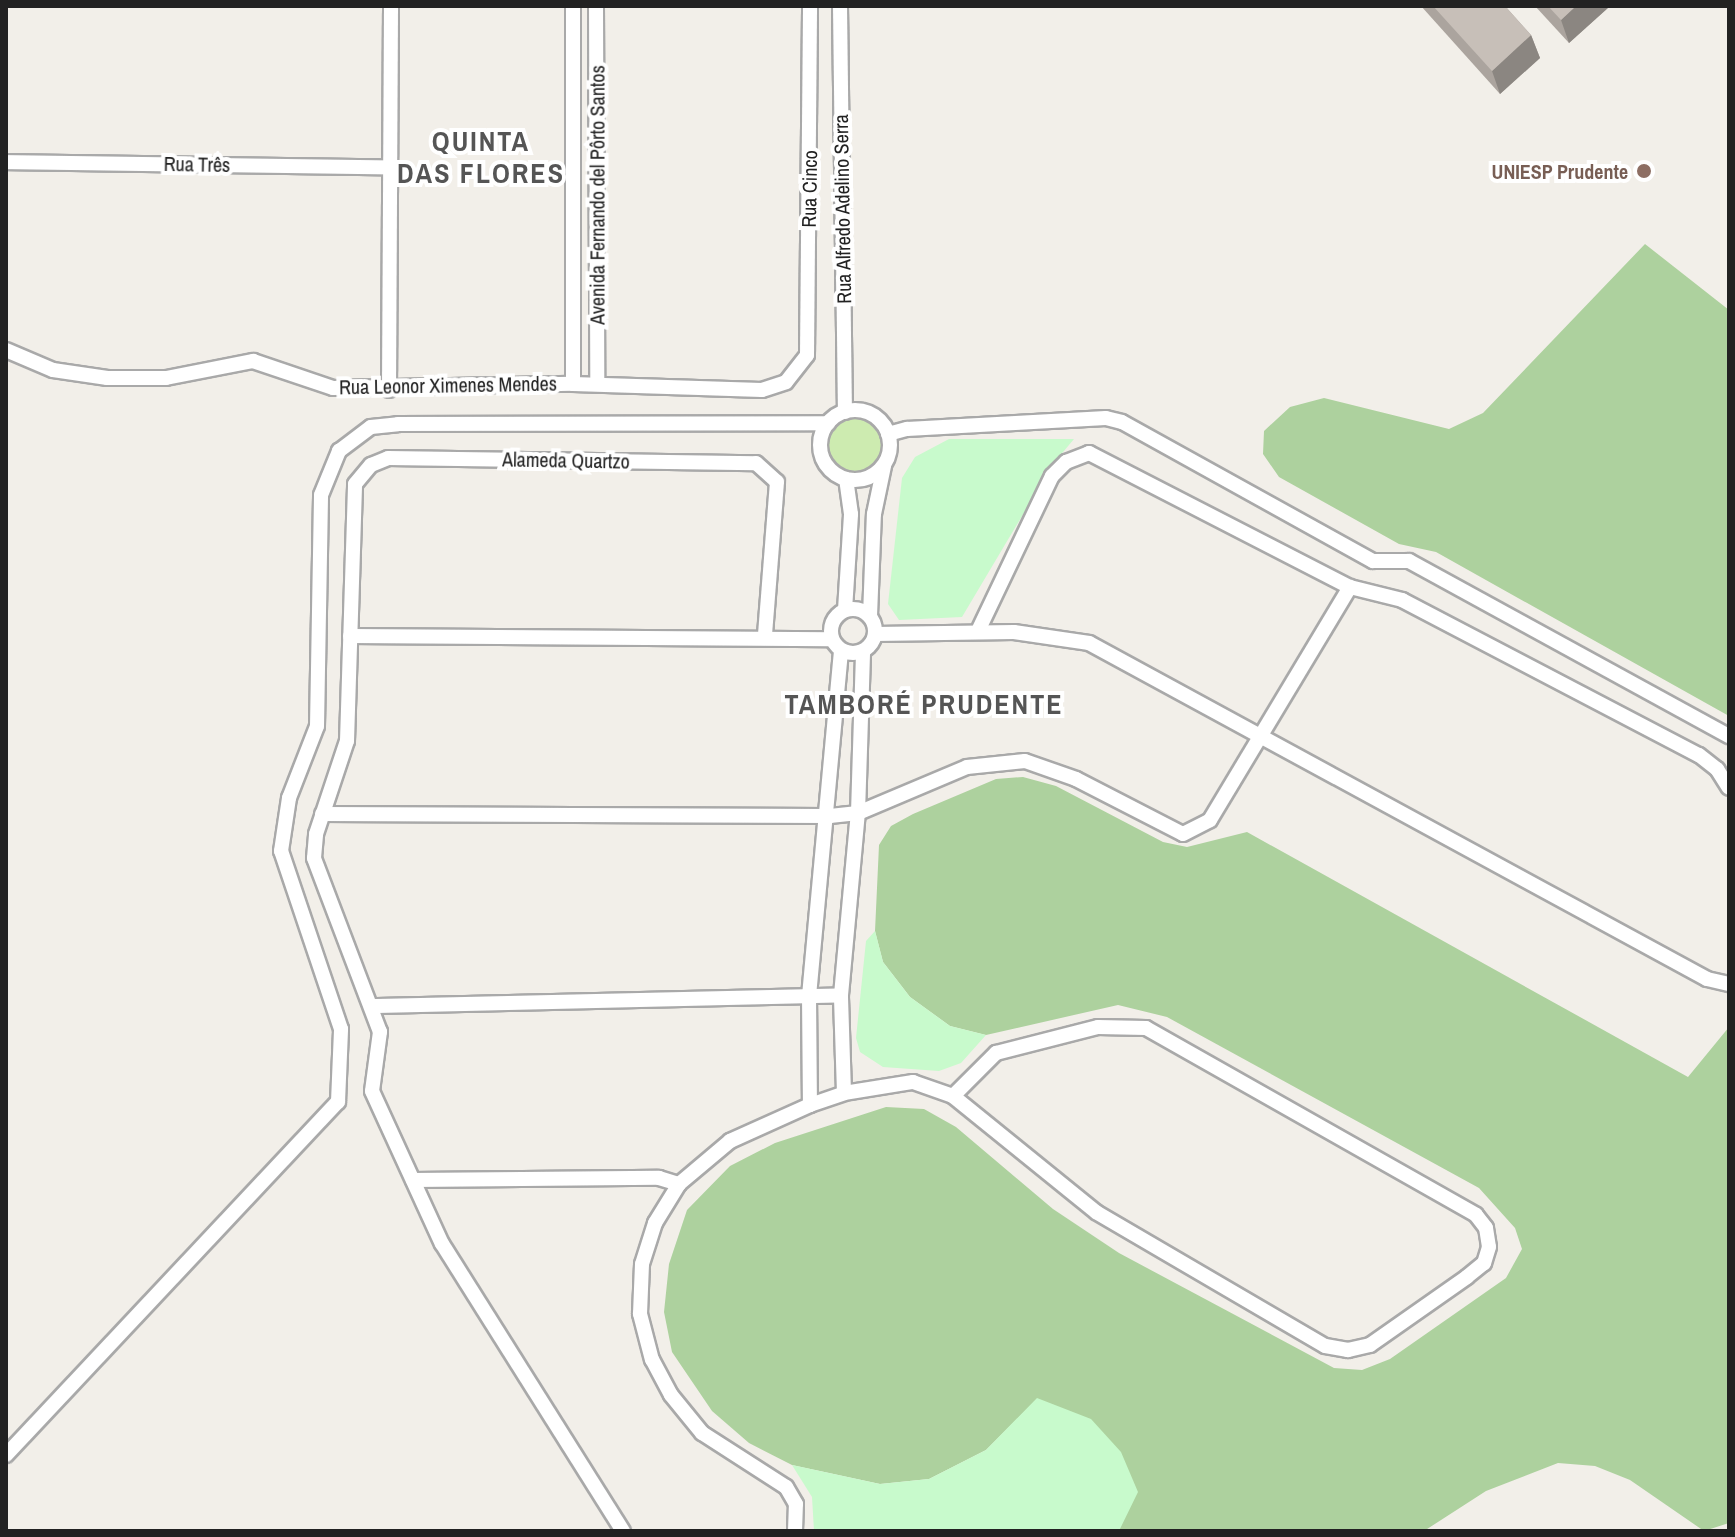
<!DOCTYPE html>
<html>
<head>
<meta charset="utf-8">
<style>
  body { margin:0 }
  #map { position:relative; width:1735px; height:1537px; overflow:hidden; background:#f2efe9; font-family:"Archivo Narrow",sans-serif }
  div>[style] { position:absolute }
  [style*='--x'] { left:calc(var(--x)*1px); top:calc(var(--y)*1px); width:calc(var(--w)*1px); rotate:calc(var(--a)*1deg) }
  .grass>* { inset:0; background:#cdebb0 }
  .round { border-radius:50% }
  .forest>* { inset:0; background:#add19e }
  .park>* { inset:0; background:#c8facc }
  .roads { filter:drop-shadow(2px 0 #a9a9a9) drop-shadow(-2px 0 #a9a9a9) drop-shadow(0 2px #a9a9a9) drop-shadow(0 -2px #a9a9a9) }
  .street>* { height:14px; margin:-7px; padding:0 7px; transform-origin:7px; border-radius:7px; background:#fff }
  .street>.ring { margin:-7px; padding:0; box-sizing:content-box; background:none; border:14px solid #fff; border-radius:50% }
  .wall>* { inset:0; background:#aba49e }
  .shaded-wall>* { inset:0; background:#8b8681 }
  .building>* { inset:0; background:#c7bfb8 }
  .dots>* { width:22px; height:22px; translate:-50% -50%; box-sizing:border-box; border:4px solid #fff; border-radius:50% }
  span { translate:-50% -50%; white-space:nowrap; text-align:center; line-height:1.15; -webkit-text-stroke:8px #fff; paint-order:stroke }
  .street-label { font-size:20px; color:#222 }
  .education-label { font-size:20px; color:#785e54; font-weight:700 }
  .right { translate:-100% -50%; text-align:right }
  .district-label { font-size:28px; color:#555; font-weight:700; letter-spacing:2px }
  .frame { position:absolute; inset:0; border:8px solid #222; pointer-events:none }
</style>
</head>
<body>
<div id="map">
  <div class="grass">
    <div class="round" style="left:828px;top:418px;width:54px;height:54px"></div>
  </div>
  <div class="forest">
    <div style="clip-path:polygon(1645px 244px,1729px 310px,1729px 716px,1436px 552px,1399px 544px,1279px 477px,1263px 454px,1264px 431px,1290px 407px,1324px 398px,1449px 429px,1483px 413px)"></div>
    <div style="clip-path:polygon(1023px 777px,1056px 786px,1163px 842px,1187px 847px,1247px 832px,1688px 1077px,1729px 1027px,1729px 1523px,1704px 1531px,1630px 1480px,1595px 1466px,1558px 1463px,1486px 1491px,1424px 1531px,1119px 1531px,1037px 1399px,986px 1450px,929px 1479px,880px 1484px,792px 1465px,749px 1443px,712px 1411px,672px 1352px,664px 1312px,669px 1264px,687px 1210px,730px 1166px,775px 1143px,886px 1107px,924px 1109px,956px 1127px,1053px 1209px,1119px 1253px,1334px 1368px,1362px 1370px,1390px 1359px,1506px 1278px,1522px 1249px,1515px 1228px,1479px 1188px,1167px 1017px,1118px 1005px,986px 1035px,950px 1026px,910px 997px,883px 962px,875px 931px,879px 845px,891px 826px,913px 814px,996px 779px)"></div>
  </div>
  <div class="park">
    <div style="clip-path:polygon(949px 439px,1074px 439px,1053px 464px,962px 617px,899px 620px,888px 604px,902px 478px,915px 457px)"></div>
    <div style="clip-path:polygon(875px 931px,883px 962px,910px 997px,950px 1026px,986px 1035px,961px 1063px,939px 1071px,883px 1067px,860px 1052px,856px 1038px,866px 941px)"></div>
    <div style="clip-path:polygon(1037px 1398px,1091px 1419px,1121px 1452px,1138px 1492px,1119px 1531px,814px 1531px,812px 1497px,792px 1465px,880px 1484px,929px 1479px,986px 1450px)"></div>
  </div>
  <div class="roads">
    <div class="street">
      <div style="--x:573;--y:6;--w:378;--a:90"></div>
      <div style="--x:596;--y:6;--w:378;--a:89.8"></div>
      <div style="--x:840;--y:6;--w:406;--a:89.3"></div>
      <div style="--x:6;--y:162;--w:381;--a:0.8"></div>
      <div style="--x:6;--y:350;--w:51;--a:23.1"></div>
      <div style="--x:53;--y:370;--w:55;--a:8.4"></div>
      <div style="--x:107;--y:378;--w:59;--a:0"></div>
      <div style="--x:166;--y:378;--w:89;--a:-11.1"></div>
      <div style="--x:253;--y:361;--w:84;--a:18.6"></div>
      <div style="--x:333;--y:388;--w:240;--a:-1"></div>
      <div style="--x:573;--y:384;--w:189;--a:1.8"></div>
      <div style="--x:762;--y:390;--w:25;--a:-18"></div>
      <div style="--x:786;--y:382;--w:34;--a:-52"></div>
      <div style="--x:807;--y:355;--w:349;--a:-89.5"></div>
      <div style="--x:389;--y:390;--w:384;--a:-89.7"></div>
      <div class="ring" style="left:820px;top:410px;width:56px;height:56px"></div>
      <div style="--x:888;--y:434;--w:20;--a:-15"></div>
      <div style="--x:907;--y:429;--w:199;--a:-3.2"></div>
      <div style="--x:1106;--y:418;--w:16;--a:14"></div>
      <div style="--x:1122;--y:422;--w:287;--a:29"></div>
      <div style="--x:1373;--y:561;--w:36;--a:0"></div>
      <div style="--x:1409;--y:561;--w:365;--a:28.7"></div>
      <div class="ring" style="left:831px;top:609px;width:30px;height:30px"></div>
      <div style="--x:845;--y:610;--w:96;--a:-86.4"></div>
      <div style="--x:851;--y:514;--w:35;--a:-98"></div>
      <div style="--x:870;--y:616;--w:102;--a:-87.8"></div>
      <div style="--x:874;--y:514;--w:49;--a:-78.2"></div>
      <div style="--x:978;--y:631;--w:172;--a:-64.5"></div>
      <div style="--x:1052;--y:476;--w:20;--a:-45"></div>
      <div style="--x:1066;--y:462;--w:25;--a:-21"></div>
      <div style="--x:1089;--y:453;--w:293;--a:27.2"></div>
      <div style="--x:1350;--y:587;--w:54;--a:14"></div>
      <div style="--x:1402;--y:600;--w:335;--a:27.6"></div>
      <div style="--x:1699;--y:755;--w:23;--a:38"></div>
      <div style="--x:1717;--y:769;--w:22;--a:58"></div>
      <div style="--x:875;--y:634;--w:139;--a:-0.8"></div>
      <div style="--x:1014;--y:632;--w:76;--a:8.3"></div>
      <div style="--x:1089;--y:643;--w:703;--a:28.53"></div>
      <div style="--x:1707;--y:979;--w:23;--a:13"></div>
      <div style="--x:350;--y:636;--w:481;--a:0.4"></div>
      <div style="--x:841;--y:651;--w:345;--a:95.3"></div>
      <div style="--x:809;--y:995;--w:110;--a:89.5"></div>
      <div style="--x:810;--y:1105;--w:36;--a:-19"></div>
      <div style="--x:844;--y:1093;--w:98;--a:-91.8"></div>
      <div style="--x:841;--y:995;--w:183;--a:-84.7"></div>
      <div style="--x:858;--y:813;--w:161;--a:-88.2"></div>
      <div style="--x:322;--y:814;--w:508;--a:0.23"></div>
      <div style="--x:830;--y:816;--w:28;--a:-6"></div>
      <div style="--x:858;--y:813;--w:118;--a:-22.9"></div>
      <div style="--x:967;--y:767;--w:58;--a:-5.9"></div>
      <div style="--x:1025;--y:761;--w:54;--a:19.4"></div>
      <div style="--x:1076;--y:779;--w:120;--a:27.2"></div>
      <div style="--x:1183;--y:834;--w:30;--a:-27"></div>
      <div style="--x:1210;--y:820;--w:272;--a:-59"></div>
      <div style="--x:373;--y:1006;--w:468;--a:-1.3"></div>
      <div style="--x:844;--y:1093;--w:70;--a:-9.1"></div>
      <div style="--x:913;--y:1082;--w:42;--a:19.3"></div>
      <div style="--x:953;--y:1096;--w:61;--a:-45"></div>
      <div style="--x:996;--y:1053;--w:105;--a:-14.3"></div>
      <div style="--x:1098;--y:1027;--w:48;--a:1.2"></div>
      <div style="--x:1146;--y:1028;--w:379;--a:29.5"></div>
      <div style="--x:1476;--y:1215;--w:16;--a:52"></div>
      <div style="--x:1486;--y:1228;--w:19;--a:81"></div>
      <div style="--x:1489;--y:1247;--w:17;--a:107"></div>
      <div style="--x:1484;--y:1263;--w:22;--a:141"></div>
      <div style="--x:1467;--y:1277;--w:118;--a:145"></div>
      <div style="--x:1370;--y:1345;--w:23;--a:167"></div>
      <div style="--x:1348;--y:1350;--w:23;--a:-170"></div>
      <div style="--x:1325;--y:1346;--w:265;--a:-149.7"></div>
      <div style="--x:1096;--y:1212;--w:184;--a:-141"></div>
      <div style="--x:413;--y:1180;--w:246;--a:-0.5"></div>
      <div style="--x:659;--y:1178;--w:21;--a:17"></div>
      <div style="--x:6;--y:1455;--w:485;--a:-46.8"></div>
      <div style="--x:338;--y:1102;--w:73;--a:-87.6"></div>
      <div style="--x:341;--y:1029;--w:188;--a:-108.6"></div>
      <div style="--x:281;--y:851;--w:54;--a:-81.4"></div>
      <div style="--x:289;--y:798;--w:77;--a:-68.7"></div>
      <div style="--x:317;--y:726;--w:231;--a:-89"></div>
      <div style="--x:321;--y:495;--w:48;--a:-67.8"></div>
      <div style="--x:339;--y:451;--w:40;--a:-37"></div>
      <div style="--x:371;--y:427;--w:27;--a:-6"></div>
      <div style="--x:398;--y:424;--w:430;--a:-0.1"></div>
      <div style="--x:623;--y:1531;--w:339;--a:-122.2"></div>
      <div style="--x:442;--y:1244;--w:168;--a:-114.6"></div>
      <div style="--x:372;--y:1091;--w:60;--a:-82.3"></div>
      <div style="--x:380;--y:1032;--w:186;--a:-110.8"></div>
      <div style="--x:314;--y:858;--w:24;--a:-85"></div>
      <div style="--x:316;--y:834;--w:98;--a:-71.6"></div>
      <div style="--x:347;--y:741;--w:257;--a:-88.2"></div>
      <div style="--x:355;--y:484;--w:25;--a:-50"></div>
      <div style="--x:371;--y:465;--w:18;--a:-22"></div>
      <div style="--x:388;--y:458;--w:368;--a:0.8"></div>
      <div style="--x:756;--y:463;--w:28;--a:42"></div>
      <div style="--x:777;--y:482;--w:154;--a:94.5"></div>
      <div style="--x:795;--y:1531;--w:27;--a:-88"></div>
      <div style="--x:796;--y:1504;--w:20;--a:-120"></div>
      <div style="--x:786;--y:1487;--w:100;--a:-147.3"></div>
      <div style="--x:702;--y:1433;--w:49;--a:-129.2"></div>
      <div style="--x:671;--y:1395;--w:40;--a:-118"></div>
      <div style="--x:652;--y:1360;--w:48;--a:-104.6"></div>
      <div style="--x:640;--y:1314;--w:50;--a:-87.7"></div>
      <div style="--x:642;--y:1264;--w:43;--a:-72.4"></div>
      <div style="--x:655;--y:1223;--w:46;--a:-58.4"></div>
      <div style="--x:679;--y:1184;--w:67;--a:-40.1"></div>
      <div style="--x:730;--y:1141;--w:88;--a:-24.2"></div>
    </div>
  </div>
  <div class="wall">
    <div style="clip-path:polygon(1421px 6px,1505px 6px,1531px 35px,1540px 58px,1500px 94px)"></div>
    <div style="clip-path:polygon(1535px 6px,1608px 6px,1609px 7px,1569px 43px)"></div>
  </div>
  <div class="shaded-wall">
    <div style="clip-path:polygon(1576px 6px,1608px 6px,1609px 7px,1569px 43px,1561px 20px)"></div>
    <div style="clip-path:polygon(1531px 35px,1540px 58px,1500px 94px,1492px 71px)"></div>
  </div>
  <div class="building">
    <div style="clip-path:polygon(1433px 6px,1505px 6px,1531px 35px,1492px 71px)"></div>
    <div style="clip-path:polygon(1548px 6px,1576px 6px,1561px 20px)"></div>
  </div>
  <div class="dots">
    <div style="left:1644px;top:171px;background:#8d6e63"></div>
  </div>
  <div class="street-label">
    <span style="left:197px;top:164px;rotate:1deg">Rua Três</span>
    <span style="left:809px;top:189px;rotate:-89deg">Rua Cinco</span>
    <span style="left:597px;top:195px;rotate:-90deg">Avenida Fernando del Pôrto Santos</span>
    <span style="left:842px;top:209px;rotate:-91deg">Rua Alfredo Adelino Serra</span>
    <span style="left:448px;top:385px;rotate:-1deg">Rua Leonor Ximenes Mendes</span>
    <span style="left:566px;top:460px;rotate:1deg">Alameda Quartzo</span>
  </div>
  <div class="education-label">
    <span class="right" style="left:1628px;top:171px">UNIESP Prudente</span>
  </div>
  <div class="district-label">
    <span style="left:481px;top:157px">QUINTA<br>DAS FLORES</span>
    <span style="left:924px;top:704px">TAMBORÉ PRUDENTE</span>
  </div>
  <div class="frame"></div>
</div>
</body>
</html>
